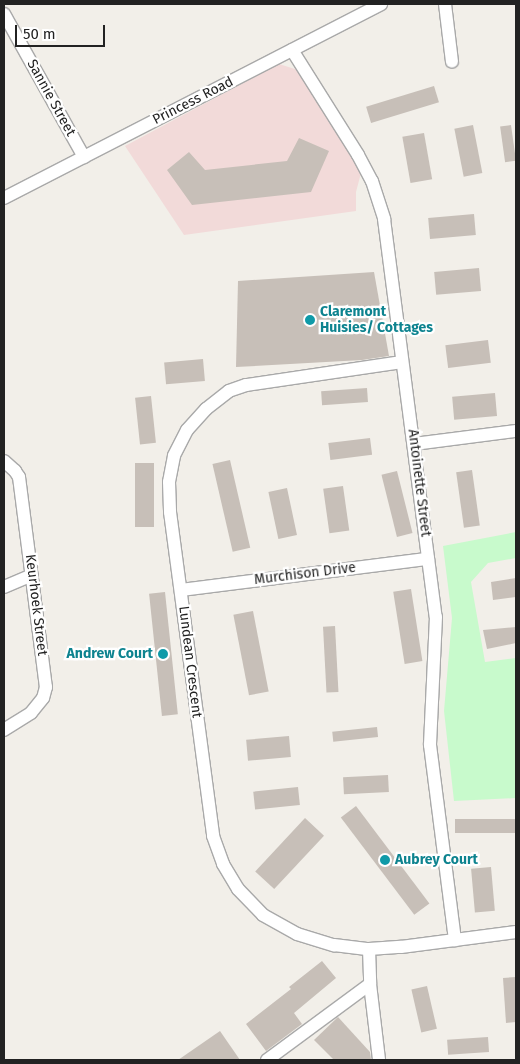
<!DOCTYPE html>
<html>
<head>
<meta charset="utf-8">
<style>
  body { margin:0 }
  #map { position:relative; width:520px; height:1064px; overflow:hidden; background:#f2efe9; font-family:"Fira Sans",sans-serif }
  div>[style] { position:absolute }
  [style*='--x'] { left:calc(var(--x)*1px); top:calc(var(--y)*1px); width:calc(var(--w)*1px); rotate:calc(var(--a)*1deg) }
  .commercial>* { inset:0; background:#f2dad9 }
  .park>* { inset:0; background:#c8facc }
  .building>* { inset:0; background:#c7bfb8; transform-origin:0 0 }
  .roads { filter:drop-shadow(1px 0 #a9a9a9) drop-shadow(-1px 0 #a9a9a9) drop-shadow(0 1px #a9a9a9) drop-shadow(0 -1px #a9a9a9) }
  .street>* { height:12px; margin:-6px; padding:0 6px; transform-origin:6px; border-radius:6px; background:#fff }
  .dots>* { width:14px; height:14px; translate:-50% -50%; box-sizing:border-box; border:2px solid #fff; border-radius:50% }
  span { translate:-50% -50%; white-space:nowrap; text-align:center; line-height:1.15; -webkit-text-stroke:4.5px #fff; paint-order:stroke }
  .street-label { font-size:14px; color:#222 }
  .culture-label { font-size:14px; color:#0d838f; font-weight:700 }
  .left { translate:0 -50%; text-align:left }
  .right { translate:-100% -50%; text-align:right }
  .frame { position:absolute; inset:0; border:5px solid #222; pointer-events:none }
  .scale { position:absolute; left:15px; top:25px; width:90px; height:22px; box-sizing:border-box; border:2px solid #222; border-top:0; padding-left:6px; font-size:15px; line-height:18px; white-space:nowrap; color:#222; -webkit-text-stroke:4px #fff; paint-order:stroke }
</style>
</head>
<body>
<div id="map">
  <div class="commercial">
    <div style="clip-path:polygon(279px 64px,298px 70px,361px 173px,356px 192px,356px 211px,184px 235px,125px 146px)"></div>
  </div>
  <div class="park">
    <div style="clip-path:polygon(516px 532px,516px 558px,488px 563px,471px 582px,485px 662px,516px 658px,516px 798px,454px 801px,444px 711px,452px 618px,443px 546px)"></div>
  </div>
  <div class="building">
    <div style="left:434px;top:86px;width:17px;height:71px;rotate:73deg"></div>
    <div style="left:473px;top:125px;width:49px;height:19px;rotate:79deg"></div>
    <div style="left:511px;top:125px;width:36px;height:11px;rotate:82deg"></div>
    <div style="left:424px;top:133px;width:47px;height:22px;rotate:80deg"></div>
    <div style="clip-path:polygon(299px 138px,329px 151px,311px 192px,192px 205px,167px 170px,189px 152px,205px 170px,287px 161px)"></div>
    <div style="left:474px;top:214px;width:21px;height:46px;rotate:85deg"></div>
    <div style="left:479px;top:268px;width:23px;height:45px;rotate:85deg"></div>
    <div style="clip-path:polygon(374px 272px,389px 356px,362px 360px,236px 367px,238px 281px)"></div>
    <div style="left:488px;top:340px;width:23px;height:43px;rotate:83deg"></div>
    <div style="left:203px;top:359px;width:22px;height:39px;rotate:85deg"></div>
    <div style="left:367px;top:388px;width:14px;height:46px;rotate:86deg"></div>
    <div style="left:495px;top:393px;width:23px;height:43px;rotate:85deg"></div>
    <div style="left:151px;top:396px;width:47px;height:16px;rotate:84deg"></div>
    <div style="left:370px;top:438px;width:17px;height:42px;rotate:83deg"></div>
    <div style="left:230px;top:460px;width:90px;height:18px;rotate:77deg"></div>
    <div style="left:135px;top:463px;width:19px;height:64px"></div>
    <div style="left:472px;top:470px;width:56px;height:16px;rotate:82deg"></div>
    <div style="left:397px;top:471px;width:64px;height:16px;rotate:76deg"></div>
    <div style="left:343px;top:486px;width:45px;height:20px;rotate:82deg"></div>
    <div style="left:287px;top:488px;width:48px;height:19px;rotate:78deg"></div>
    <div style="clip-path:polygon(516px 578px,516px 597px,493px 600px,491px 582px)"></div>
    <div style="left:411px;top:589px;width:73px;height:18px;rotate:81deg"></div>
    <div style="left:165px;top:592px;width:123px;height:16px;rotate:84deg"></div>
    <div style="left:253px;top:611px;width:82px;height:20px;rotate:79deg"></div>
    <div style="left:335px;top:626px;width:66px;height:12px;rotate:87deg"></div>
    <div style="clip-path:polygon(516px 627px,516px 643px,487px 649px,483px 630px)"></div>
    <div style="left:377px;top:727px;width:10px;height:45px;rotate:84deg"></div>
    <div style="left:289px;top:736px;width:21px;height:43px;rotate:85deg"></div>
    <div style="left:388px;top:775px;width:17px;height:45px;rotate:87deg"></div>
    <div style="left:298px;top:787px;width:18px;height:45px;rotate:84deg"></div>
    <div style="left:356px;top:806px;width:122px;height:19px;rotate:53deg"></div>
    <div style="left:305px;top:818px;width:26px;height:73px;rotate:43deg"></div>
    <div style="left:516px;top:819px;width:14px;height:61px;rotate:90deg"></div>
    <div style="left:491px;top:867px;width:44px;height:20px;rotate:85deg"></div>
    <div style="clip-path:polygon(322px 961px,336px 978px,294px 1013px,302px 1024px,266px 1051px,246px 1024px,291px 989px,289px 987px)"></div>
    <div style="clip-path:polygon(516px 977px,516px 1022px,506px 1023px,503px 978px)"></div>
    <div style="left:427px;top:986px;width:44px;height:16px;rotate:77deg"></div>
    <div style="clip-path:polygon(338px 1017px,370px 1052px,371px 1060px,334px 1060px,314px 1040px)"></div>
    <div style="clip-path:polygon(220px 1031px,240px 1060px,178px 1060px)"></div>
    <div style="left:488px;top:1037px;width:15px;height:41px;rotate:86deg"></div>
  </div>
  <div class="roads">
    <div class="street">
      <div style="--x:445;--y:4;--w:58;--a:83.1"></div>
      <div style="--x:4;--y:14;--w:164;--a:60.8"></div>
      <div style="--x:292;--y:50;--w:124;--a:57.8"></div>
      <div style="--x:358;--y:155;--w:30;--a:62"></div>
      <div style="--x:372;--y:181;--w:40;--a:72"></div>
      <div style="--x:384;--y:219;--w:401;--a:82.6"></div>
      <div style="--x:436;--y:617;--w:128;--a:92.7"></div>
      <div style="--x:430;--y:745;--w:197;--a:82.7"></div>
      <div style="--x:4;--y:198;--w:424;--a:-27.2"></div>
      <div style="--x:402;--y:362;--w:158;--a:171.6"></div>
      <div style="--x:246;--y:385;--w:18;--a:161"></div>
      <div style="--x:229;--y:391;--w:29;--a:142"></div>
      <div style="--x:206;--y:409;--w:28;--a:132"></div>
      <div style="--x:187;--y:430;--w:29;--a:117"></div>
      <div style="--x:174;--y:456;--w:26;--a:101"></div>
      <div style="--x:169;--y:482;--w:30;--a:88"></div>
      <div style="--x:170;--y:512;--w:327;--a:82.4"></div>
      <div style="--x:213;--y:836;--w:30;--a:70"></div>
      <div style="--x:223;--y:864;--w:29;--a:59"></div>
      <div style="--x:238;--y:889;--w:36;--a:46"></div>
      <div style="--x:263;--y:915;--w:39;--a:29"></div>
      <div style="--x:297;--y:934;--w:39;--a:17"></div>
      <div style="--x:334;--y:945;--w:35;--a:7"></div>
      <div style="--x:369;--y:949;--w:32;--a:-4"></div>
      <div style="--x:401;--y:947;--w:116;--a:-7.4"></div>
      <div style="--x:414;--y:444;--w:103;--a:-7.3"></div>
      <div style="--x:4;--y:461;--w:15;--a:42"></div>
      <div style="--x:15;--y:471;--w:7;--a:56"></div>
      <div style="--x:19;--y:477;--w:212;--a:82.7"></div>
      <div style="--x:46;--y:687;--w:11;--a:105"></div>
      <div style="--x:43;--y:698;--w:19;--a:129"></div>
      <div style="--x:31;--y:713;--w:32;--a:148"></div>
      <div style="--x:4;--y:587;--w:30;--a:-23"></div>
      <div style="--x:181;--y:590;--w:249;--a:-7.2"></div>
      <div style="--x:369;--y:949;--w:35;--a:88"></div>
      <div style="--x:370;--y:984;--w:77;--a:83.2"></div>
      <div style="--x:267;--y:1060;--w:128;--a:-36.4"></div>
    </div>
  </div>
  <div class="dots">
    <div style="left:310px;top:320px;background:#0f9aa8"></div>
    <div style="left:163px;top:654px;background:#0f9aa8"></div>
    <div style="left:385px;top:860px;background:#0f9aa8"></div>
  </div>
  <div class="street-label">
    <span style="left:51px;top:98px;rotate:61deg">Sannie Street</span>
    <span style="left:193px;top:101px;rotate:-27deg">Princess Road</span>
    <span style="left:419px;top:483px;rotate:83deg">Antoinette Street</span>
    <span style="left:305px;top:574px;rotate:-7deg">Murchison Drive</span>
    <span style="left:36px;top:605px;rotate:83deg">Keurhoek Street</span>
    <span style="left:190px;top:662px;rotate:83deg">Lundean Crescent</span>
  </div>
  <div class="culture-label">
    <span class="left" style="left:320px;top:320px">Claremont<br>Huisies/ Cottages</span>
    <span class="right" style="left:153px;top:654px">Andrew Court</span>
    <span class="left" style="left:395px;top:860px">Aubrey Court</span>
  </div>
  <div class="frame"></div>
  <div class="scale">50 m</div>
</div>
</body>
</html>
